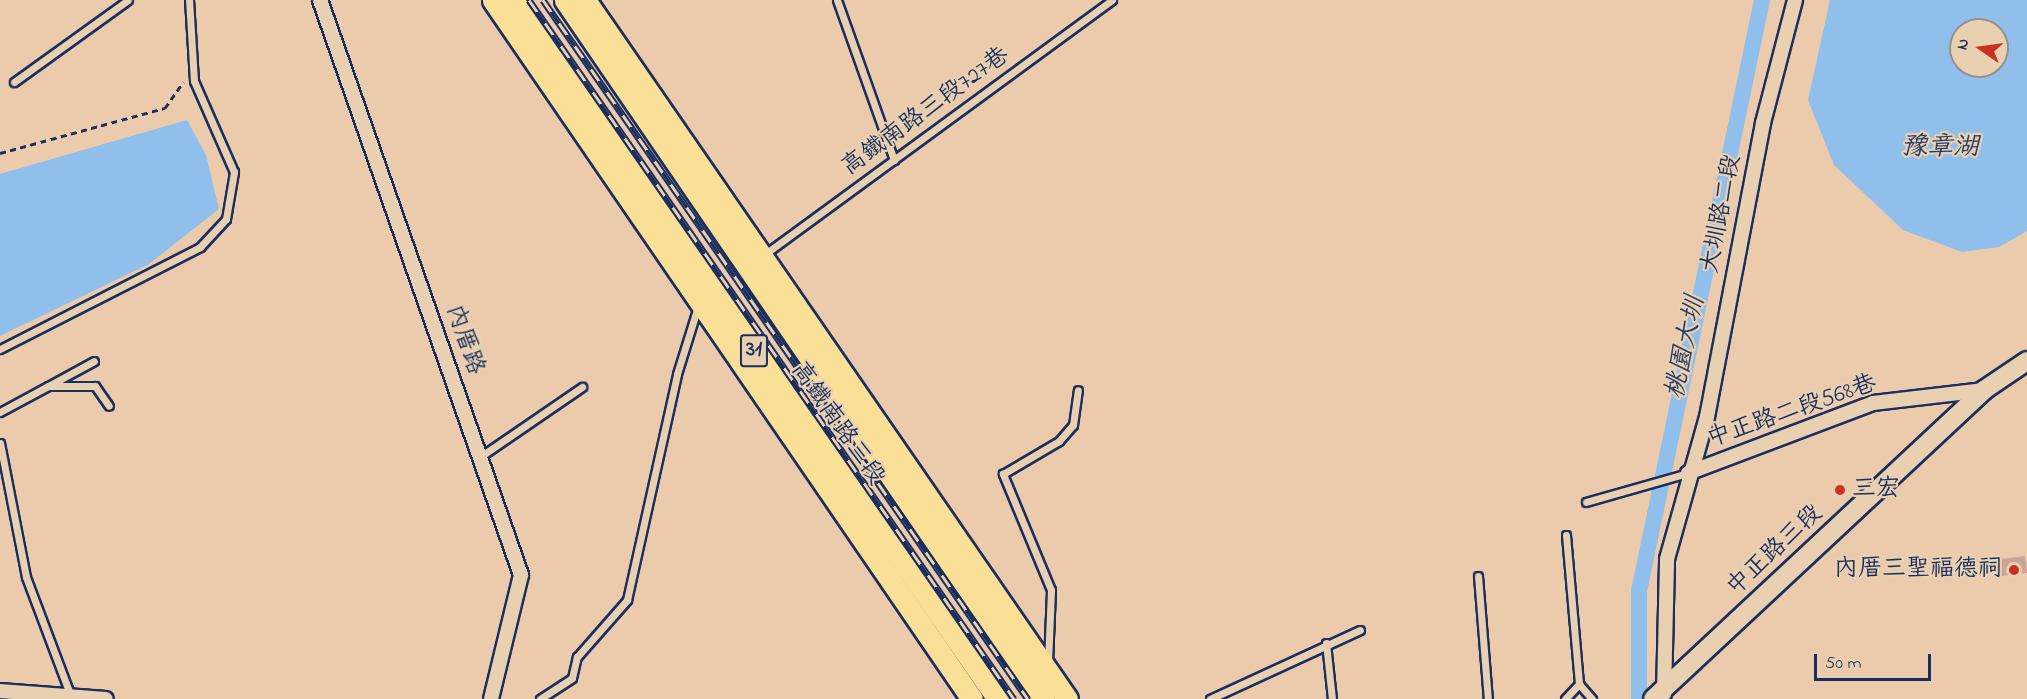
<!DOCTYPE html>
<html>
<head>
<meta charset="utf-8">
<style>
  body { margin:0 }
  #map { position:relative; width:2027px; height:699px; overflow:hidden; background:#eccbad; font-family:"Indie Flower","LXGW WenKai TC",sans-serif }
  div>[style] { position:absolute }
  [style*='--x'] { left:calc(var(--x)*1px); top:calc(var(--y)*1px); width:calc(var(--w)*1px); rotate:calc(var(--a)*1deg) }
  .water>* { inset:0; background:#8fbfea }
  .canal>* { height:16px; margin:-8px; padding:0 8px; transform-origin:8px; border-radius:8px; background:#8fbfea }
  .building>* { inset:0; background:#cba697; transform-origin:0 0 }
  .path>* { height:3px; margin-top:-1.5px; transform-origin:0; background:repeating-linear-gradient(90deg,#1b2f5e 0 6px,transparent 0 10.5px) }
  .roads { filter:drop-shadow(2px 0 #1b2f5e) drop-shadow(-2px 0 #1b2f5e) drop-shadow(0 2px #1b2f5e) drop-shadow(0 -2px #1b2f5e) }
  .service>* { height:7px; margin:-3.5px; padding:0 3.5px; transform-origin:3.5px; border-radius:3.5px; background:#e9d0b1 }
  .minor>* { height:14px; margin:-7px; padding:0 7px; transform-origin:7px; border-radius:7px; background:#e9d0b1 }
  .secondary>* { height:18px; margin:-9px; padding:0 9px; transform-origin:9px; border-radius:9px; background:#e9d0b1 }
  .primary>* { height:21px; margin:-10.5px; padding:0 10.5px; transform-origin:10.5px; border-radius:10.5px; background:#fadf96 }
  .rail>* { height:7px; margin-top:-3.5px; transform-origin:0; background:repeating-linear-gradient(90deg,#e9d0b1 0 14px,#1b2f5e 0 28px); box-sizing:border-box; border-block:2px solid #1b2f5e }
  .dots>* { width:16px; height:16px; translate:-50% -50%; box-sizing:border-box; border:3px solid #e9d0b1; border-radius:50% }
  span { translate:-50% -50%; white-space:nowrap; text-align:center; line-height:1.15; -webkit-text-stroke:4.5px #e9d0b1; paint-order:stroke }
  .shield-label span { padding:2px 4px; background:#e9d0b1; border:2px solid; border-radius:4px; -webkit-text-stroke-width:0 }
  .shield-label { font-size:22px; color:#1b2f5e; font-weight:700 }
  .street-label { font-size:24px; color:#1b2f5e }
  .poi-label { font-size:24px; color:#1b2f5e }
  .left { translate:0 -50%; text-align:left }
  .right { translate:-100% -50%; text-align:right }
  .water-label { font-size:26px; color:#273d6c; font-style:italic }
  .north { position:absolute; left:1949px; top:18px; width:60px; height:60px; box-sizing:border-box; background:#e9d0b1; border:2px solid #979090; border-radius:50%; rotate:283deg; font-size:16px; font-weight:700; line-height:24px; text-align:center; color:#1b2f5e }
  .north::after { content:''; display:block; margin:auto; width:21px; height:27px; background:#c8321e; clip-path:polygon(50% 0,100% 100%,50% 72%,0 100%) }
  .scale { position:absolute; left:1814px; top:654px; width:117px; height:27px; box-sizing:border-box; border:3px solid #1b2f5e; border-top:0; padding-left:8px; font-size:18px; line-height:21px; white-space:nowrap; color:#1b2f5e; -webkit-text-stroke:4px #e9d0b1; paint-order:stroke }
</style>
</head>
<body>
<div id="map">
  <div class="water">
    <div style="clip-path:polygon(evenodd,1830px 0,2027px 0,2027px 231px,1999px 247px,1962px 252px,1903px 230px,1834px 165px,1808px 100px,1830px 0,1961px 30px,1997px 30px,1997px 66px,1961px 66px,1961px 30px)"></div>
    <div style="clip-path:polygon(187px 120px,206px 155px,219px 209px,149px 264px,0 336px,0 174px)"></div>
  </div>
  <div class="canal">
    <div style="--x:1639;--y:699;--w:108;--a:-90"></div>
    <div style="--x:1639;--y:591;--w:604;--a:-78.24"></div>
  </div>
  <div class="building">
    <div style="left:2025px;top:556px;width:17px;height:27px;rotate:83deg"></div>
  </div>
  <div class="path">
    <div style="--x:0;--y:153;--w:171;--a:-15.3"></div>
    <div style="--x:165;--y:108;--w:32;--a:-55"></div>
  </div>
  <div class="roads">
    <div class="service">
      <div style="--x:837;--y:0;--w:170;--a:70.4"></div>
      <div style="--x:14;--y:82;--w:140;--a:-35.7"></div>
      <div style="--x:765;--y:254;--w:430;--a:-36.2"></div>
      <div style="--x:0;--y:349;--w:225;--a:-27"></div>
      <div style="--x:200;--y:247;--w:38;--a:-47"></div>
      <div style="--x:226;--y:219;--w:48;--a:-80.3"></div>
      <div style="--x:234;--y:172;--w:99;--a:-113.7"></div>
      <div style="--x:194;--y:81;--w:81;--a:-93.5"></div>
      <div style="--x:50;--y:385;--w:50;--a:-28.6"></div>
      <div style="--x:0;--y:412;--w:55;--a:-28.4"></div>
      <div style="--x:48;--y:386;--w:47;--a:0"></div>
      <div style="--x:95;--y:386;--w:24;--a:55"></div>
      <div style="--x:0;--y:443;--w:136;--a:79"></div>
      <div style="--x:26;--y:577;--w:128;--a:69.4"></div>
      <div style="--x:480;--y:457;--w:124;--a:-34.5"></div>
      <div style="--x:1586;--y:502;--w:106;--a:-15.9"></div>
      <div style="--x:1566;--y:535;--w:150;--a:85"></div>
      <div style="--x:1579;--y:684;--w:20;--a:49"></div>
      <div style="--x:1478;--y:576;--w:123;--a:85.4"></div>
      <div style="--x:1326;--y:643;--w:56;--a:83.9"></div>
      <div style="--x:1048;--y:662;--w:72;--a:-87.6"></div>
      <div style="--x:1051;--y:590;--w:126;--a:-112.5"></div>
      <div style="--x:1003;--y:474;--w:65;--a:-30.5"></div>
      <div style="--x:1059;--y:441;--w:21;--a:-49"></div>
      <div style="--x:1073;--y:425;--w:35;--a:-82"></div>
      <div style="--x:540;--y:699;--w:38;--a:-33"></div>
      <div style="--x:572;--y:678;--w:22;--a:-77"></div>
      <div style="--x:577;--y:657;--w:76;--a:-48.7"></div>
      <div style="--x:627;--y:600;--w:231;--a:-77.5"></div>
      <div style="--x:677;--y:374;--w:71;--a:-72.8"></div>
      <div style="--x:1210;--y:699;--w:165;--a:-24.7"></div>
      <div style="--x:1565;--y:699;--w:21;--a:-47"></div>
    </div>
    <div class="minor">
      <div style="--x:320;--y:0;--w:609;--a:70.73"></div>
      <div style="--x:521;--y:575;--w:128;--a:103.6"></div>
      <div style="--x:1688;--y:473;--w:198;--a:-20.7"></div>
      <div style="--x:1873;--y:403;--w:112;--a:-6.7"></div>
      <div style="--x:0;--y:691;--w:106;--a:4.3"></div>
      <div style="--x:1664;--y:694;--w:135;--a:-88.7"></div>
      <div style="--x:1667;--y:559;--w:148;--a:-74.3"></div>
      <div style="--x:1707;--y:417;--w:299;--a:-79.2"></div>
      <div style="--x:1763;--y:123;--w:127;--a:-75.4"></div>
    </div>
    <div class="secondary">
      <div style="--x:1653;--y:699;--w:453;--a:-43"></div>
      <div style="--x:1984;--y:390;--w:52;--a:-34"></div>
    </div>
    <div class="primary">
      <div style="--x:493;--y:0;--w:847;--a:55.58"></div>
      <div style="--x:513;--y:0;--w:851;--a:55.25"></div>
      <div style="--x:565;--y:0;--w:847;--a:55.63"></div>
      <div style="--x:585;--y:0;--w:849;--a:55.41"></div>
    </div>
  </div>
  <div class="rail">
    <div style="--x:529;--y:0;--w:851;--a:55.25"></div>
    <div style="--x:543;--y:0;--w:851;--a:55.25"></div>
  </div>
  <div class="dots">
    <div style="left:1840px;top:490px;background:#c8321e"></div>
    <div style="left:2014px;top:570px;background:#c8321e"></div>
  </div>
  <div class="shield-label">
    <span style="left:754px;top:351px">31</span>
  </div>
  <div class="street-label">
    <span style="left:926px;top:112px;rotate:-36deg">高鐵南路三段727巷</span>
    <span style="left:1722px;top:214px;rotate:-79deg">大圳路二段</span>
    <span style="left:464px;top:340px;rotate:71deg">內厝路</span>
    <span style="left:1792px;top:412px;rotate:-19deg">中正路二段568巷</span>
    <span style="left:837px;top:424px;rotate:55deg">高鐵南路三段</span>
    <span style="left:1775px;top:551px;rotate:-43deg">中正路三段</span>
  </div>
  <div class="poi-label">
    <span class="left" style="left:1852px;top:490px">三宏</span>
    <span class="right" style="left:2002px;top:570px">內厝三聖福德祠</span>
  </div>
  <div class="water-label">
    <span style="left:1940px;top:149px">豫章湖</span>
    <span style="left:1687px;top:348px;rotate:-78deg">桃園大圳</span>
  </div>
  <div class="north">N</div>
  <div class="scale">50 m</div>
</div>
</body>
</html>
